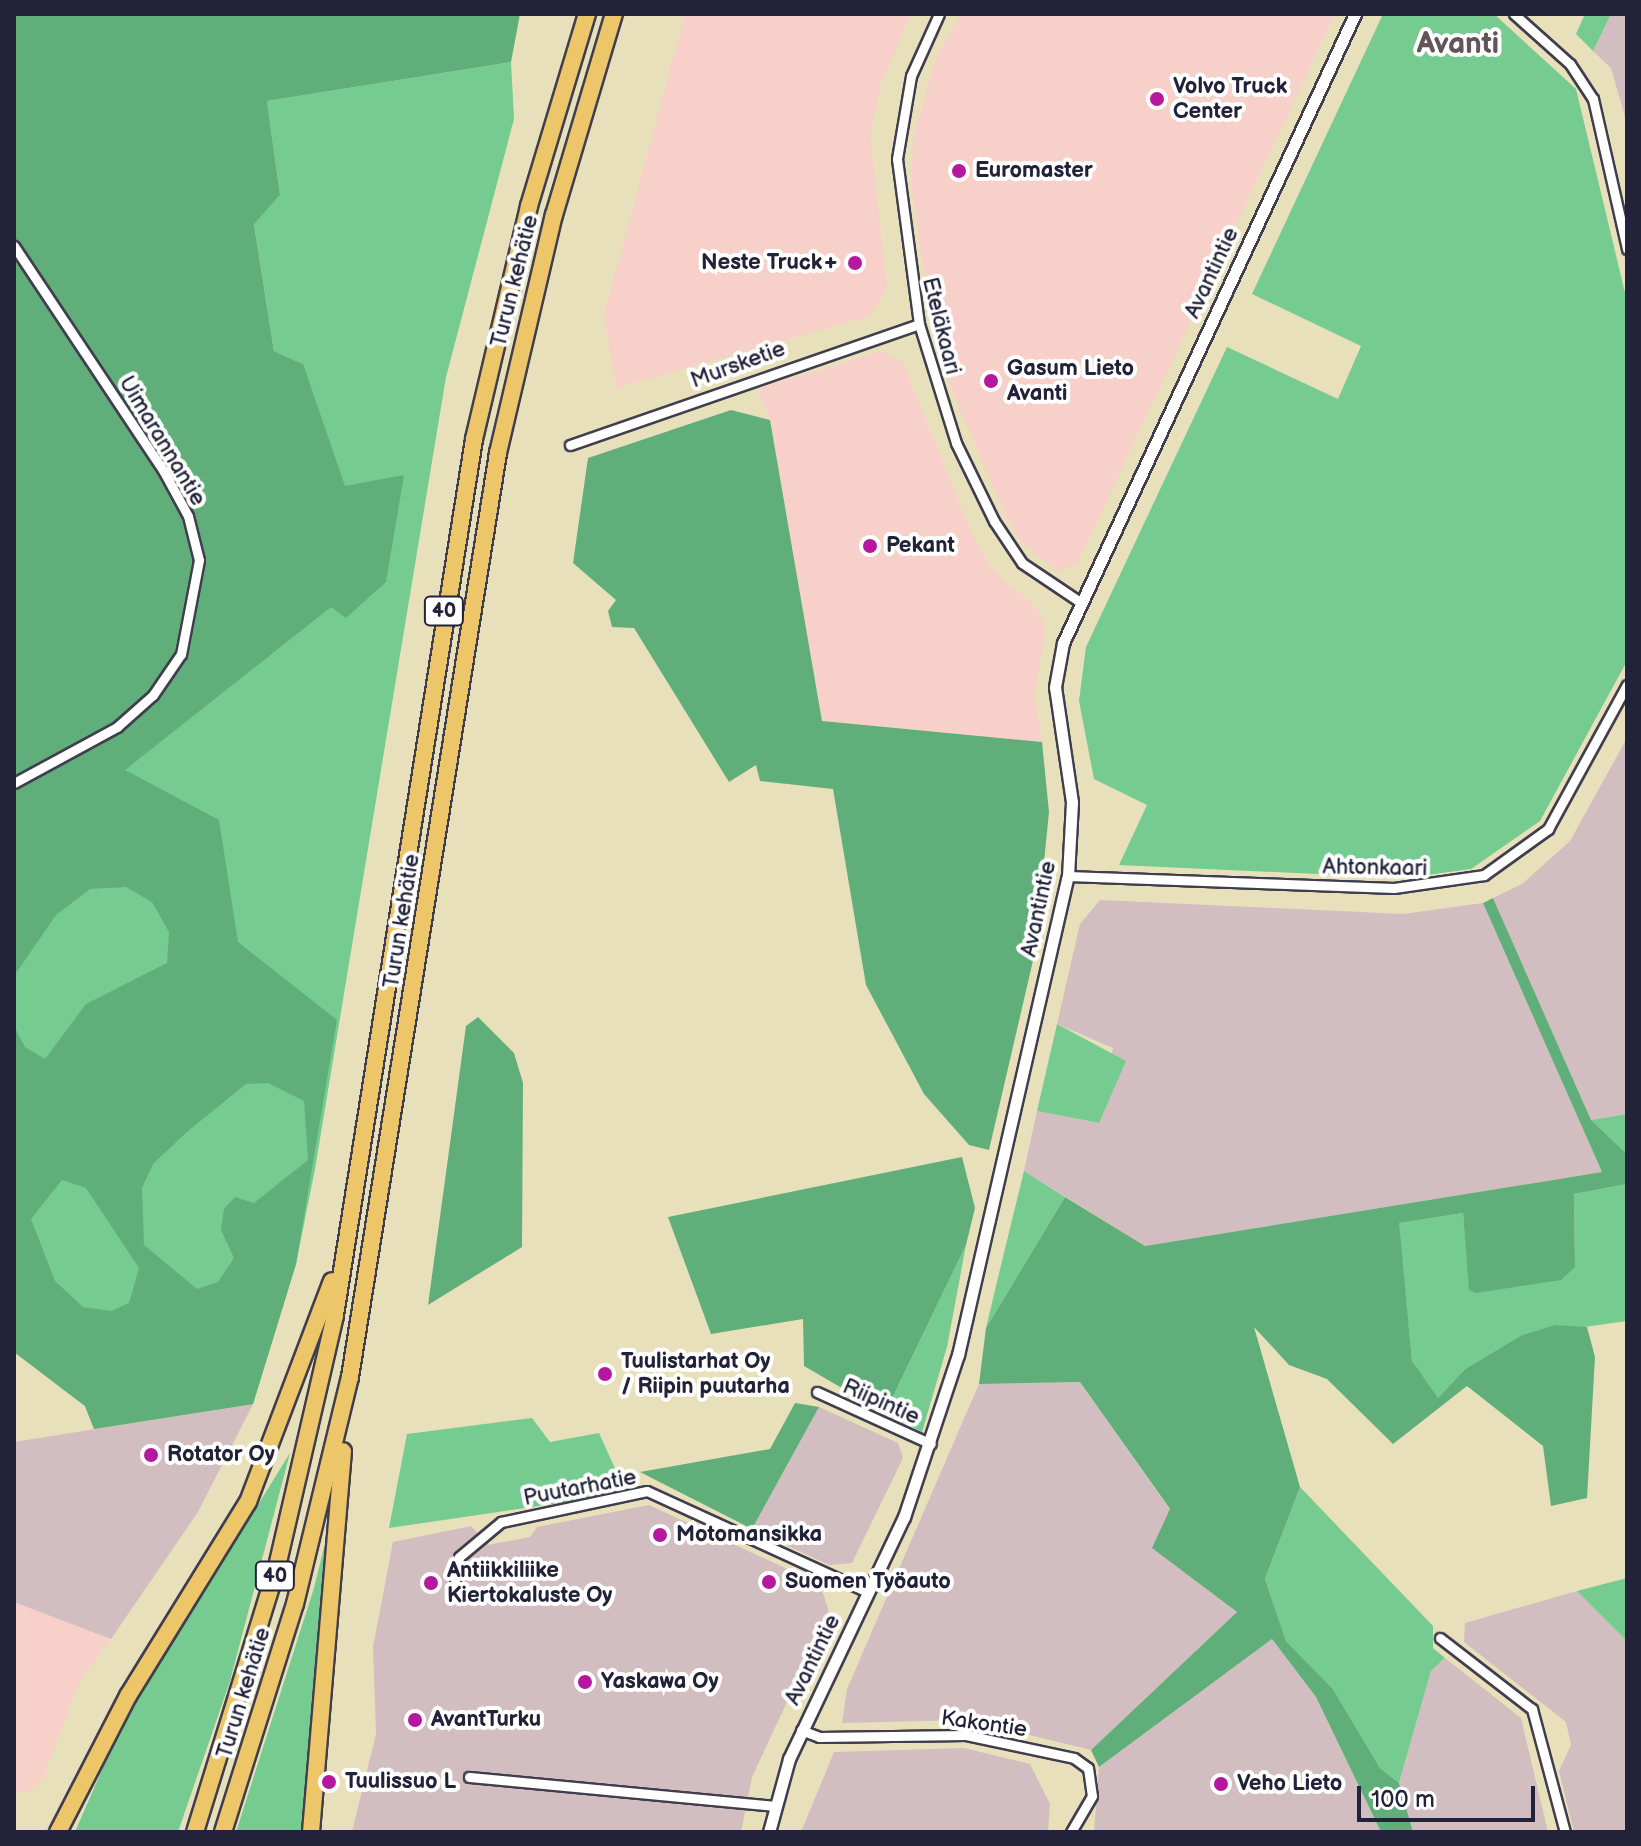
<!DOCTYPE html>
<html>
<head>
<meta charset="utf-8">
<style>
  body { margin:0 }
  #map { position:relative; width:1641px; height:1846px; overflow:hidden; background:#e7e0ba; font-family:"Balsamiq Sans",sans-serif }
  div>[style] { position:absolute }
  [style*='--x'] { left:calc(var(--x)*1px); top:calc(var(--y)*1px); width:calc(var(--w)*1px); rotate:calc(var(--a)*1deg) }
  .built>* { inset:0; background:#f7d0c9 }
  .industrial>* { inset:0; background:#d2bec1 }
  .green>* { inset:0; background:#75cb90 }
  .forest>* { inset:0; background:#60af7a }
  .roads { filter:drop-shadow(2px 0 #403e4e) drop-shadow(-2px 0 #403e4e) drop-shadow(0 2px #403e4e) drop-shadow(0 -2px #403e4e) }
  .minor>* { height:9px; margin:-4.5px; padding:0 4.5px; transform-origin:4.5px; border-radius:4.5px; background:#fff }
  .tertiary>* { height:11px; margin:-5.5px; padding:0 5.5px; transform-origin:5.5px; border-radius:5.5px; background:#fff }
  .trunk>* { height:16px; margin:-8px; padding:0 8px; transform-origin:8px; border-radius:8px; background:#ecc669 }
  .dots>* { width:22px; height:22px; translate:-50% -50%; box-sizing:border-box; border:4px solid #fff; border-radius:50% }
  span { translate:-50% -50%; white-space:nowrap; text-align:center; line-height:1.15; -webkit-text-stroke:8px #fff; paint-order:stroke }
  .shield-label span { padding:2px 6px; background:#fff; border:2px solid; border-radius:6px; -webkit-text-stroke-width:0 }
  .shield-label { font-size:20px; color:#22223b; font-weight:700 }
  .poi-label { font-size:22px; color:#22223b; font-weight:700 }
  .left { translate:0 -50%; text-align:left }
  .right { translate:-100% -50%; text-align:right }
  .street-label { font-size:22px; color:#22223b }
  .district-label { font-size:30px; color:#625559; font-weight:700 }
  .frame { position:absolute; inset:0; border:16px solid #22223b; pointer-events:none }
  .scale { position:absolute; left:1357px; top:1786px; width:178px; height:36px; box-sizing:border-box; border:4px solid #22223b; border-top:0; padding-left:10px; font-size:24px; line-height:28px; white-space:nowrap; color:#22223b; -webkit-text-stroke:6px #fff; paint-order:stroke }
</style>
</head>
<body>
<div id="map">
  <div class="built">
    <div style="clip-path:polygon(685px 14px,911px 14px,881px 83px,870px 135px,887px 288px,870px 316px,616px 388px,604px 315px)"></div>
    <div style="clip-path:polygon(962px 14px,1335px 14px,1077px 564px,1058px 571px,1021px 542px,1008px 521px,949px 383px,928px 300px,911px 182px,913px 138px,937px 55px)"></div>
    <div style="clip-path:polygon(881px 351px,903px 363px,974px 539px,991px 567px,1037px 609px,1046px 630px,1034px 695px,1042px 742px,822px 721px,770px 420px,758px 389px)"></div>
    <div style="clip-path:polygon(14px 1602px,111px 1639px,80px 1681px,43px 1778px,30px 1791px,14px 1792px)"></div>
  </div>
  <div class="industrial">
    <div style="clip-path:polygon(1611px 14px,1627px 14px,1627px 124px,1611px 68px,1593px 51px)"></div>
    <div style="clip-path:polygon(1627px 738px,1627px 1114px,1591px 1120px,1493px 898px,1522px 884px,1570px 841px)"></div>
    <div style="clip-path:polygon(1100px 900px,1403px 914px,1483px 903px,1602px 1172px,1145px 1246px,1024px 1171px,1037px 1111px,1099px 1123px,1113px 1048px,1057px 1024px,1080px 924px)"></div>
    <div style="clip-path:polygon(1080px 1382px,1170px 1510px,1153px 1548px,1237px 1612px,1091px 1750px,967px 1720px,842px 1723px,847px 1689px,979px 1384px)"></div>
    <div style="clip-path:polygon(253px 1404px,198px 1512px,111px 1639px,14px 1602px,14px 1442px)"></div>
    <div style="clip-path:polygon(819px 1407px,898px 1443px,903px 1458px,852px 1563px,829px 1565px,752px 1529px)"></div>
    <div style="clip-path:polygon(649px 1505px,820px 1584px,829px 1612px,752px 1777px,741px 1832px,352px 1832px,376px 1734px,373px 1647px,393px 1542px,471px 1526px,488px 1545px,530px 1537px,537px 1527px)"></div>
    <div style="clip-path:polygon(1577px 1591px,1627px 1641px,1627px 1832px,1574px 1832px,1559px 1771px,1571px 1745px,1566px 1722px,1464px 1642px,1465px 1623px)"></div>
    <div style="clip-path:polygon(1272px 1639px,1316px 1697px,1381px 1832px,1094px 1832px,1099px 1767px)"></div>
    <div style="clip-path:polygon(1445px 1658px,1521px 1718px,1548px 1832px,1413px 1832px,1399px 1783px,1431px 1671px)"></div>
    <div style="clip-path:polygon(964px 1748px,1030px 1764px,1050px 1804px,1048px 1832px,801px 1832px,834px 1752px)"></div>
  </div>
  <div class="green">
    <div style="clip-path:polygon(1383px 14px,1494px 14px,1576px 89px,1627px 301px,1627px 661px,1540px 821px,1471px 869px,1405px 878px,1119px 865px,1147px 805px,1094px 779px,1079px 701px,1086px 647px,1227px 347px,1338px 399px,1361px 346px,1252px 294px)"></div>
    <div style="clip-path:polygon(1585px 14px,1611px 14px,1593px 51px,1576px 34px)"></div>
    <div style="clip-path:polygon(511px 62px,514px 119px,446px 377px,315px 1169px,296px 1264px,253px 1404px,94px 1429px,85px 1406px,14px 1352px,14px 544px,303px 364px,274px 351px,254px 223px,280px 195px,267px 101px)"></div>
    <div style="clip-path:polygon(1057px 1024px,1126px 1061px,1099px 1123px,1037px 1111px)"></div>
    <div style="clip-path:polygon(1627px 1114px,1627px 1154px,1591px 1120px)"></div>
    <div style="clip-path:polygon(1024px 1171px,1065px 1197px,986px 1328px,1002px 1261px)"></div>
    <div style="clip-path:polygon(1627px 1184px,1627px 1321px,1520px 1336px,1465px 1369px,1438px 1398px,1429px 1394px,1412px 1361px,1398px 1223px,1463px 1213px,1469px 1280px,1575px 1267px,1574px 1194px)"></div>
    <div style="clip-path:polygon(966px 1245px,947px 1347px,922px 1432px,885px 1413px)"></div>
    <div style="clip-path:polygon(532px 1418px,550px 1442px,599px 1433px,626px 1493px,389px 1528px,407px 1434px)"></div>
    <div style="clip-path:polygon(290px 1453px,230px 1681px,178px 1832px,75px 1832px,121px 1726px)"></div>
    <div style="clip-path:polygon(1300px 1487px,1433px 1626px,1433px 1648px,1445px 1658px,1431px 1671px,1399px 1783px,1380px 1768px,1333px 1689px,1286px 1641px,1265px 1579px)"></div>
    <div style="clip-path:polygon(331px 1519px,302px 1832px,236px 1832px,314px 1588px)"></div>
    <div style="clip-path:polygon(1627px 1578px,1627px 1641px,1577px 1591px)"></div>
  </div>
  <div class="forest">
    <div style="clip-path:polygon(evenodd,14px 14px,520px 14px,511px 62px,267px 101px,280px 195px,254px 224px,274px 351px,303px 364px,345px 486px,404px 475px,386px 582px,346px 618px,331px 607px,125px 770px,219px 820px,238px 942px,337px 1020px,296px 1264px,253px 1404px,94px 1429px,85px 1406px,14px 1352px,14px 1026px,25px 1047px,45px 1059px,86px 1004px,167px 963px,169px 932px,152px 902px,126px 887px,90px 889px,56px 915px,14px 976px,14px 14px,268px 1083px,304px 1101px,308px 1160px,254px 1203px,235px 1197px,224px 1209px,221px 1230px,234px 1258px,218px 1282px,197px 1289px,144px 1245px,142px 1188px,153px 1164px,188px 1131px,246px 1084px,268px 1083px,14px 14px,62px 1180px,86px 1188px,139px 1268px,129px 1303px,111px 1311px,83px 1307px,55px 1281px,31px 1219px,62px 1180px)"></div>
    <div style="clip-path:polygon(731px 410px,770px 420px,822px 721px,1042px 742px,1049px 812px,1035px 952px,989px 1150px,969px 1145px,924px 1094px,866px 985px,833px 789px,760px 781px,756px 765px,729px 782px,634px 628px,612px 627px,608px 611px,616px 600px,573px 563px,588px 458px)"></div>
    <div style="clip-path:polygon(1493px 898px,1591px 1120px,1627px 1154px,1627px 1184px,1574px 1194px,1575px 1267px,1561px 1280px,1476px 1293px,1469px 1290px,1463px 1213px,1399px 1223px,1412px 1361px,1438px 1398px,1465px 1369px,1520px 1336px,1555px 1325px,1587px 1327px,1595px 1357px,1587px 1498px,1551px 1506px,1543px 1446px,1467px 1386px,1393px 1444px,1327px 1379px,1289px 1365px,1254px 1327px,1300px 1487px,1265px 1579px,1286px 1641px,1333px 1689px,1380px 1768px,1399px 1783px,1413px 1832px,1381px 1832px,1316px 1697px,1272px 1639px,1099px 1767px,1091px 1750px,1237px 1612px,1152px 1548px,1170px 1509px,1080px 1382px,979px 1384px,986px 1328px,1065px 1197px,1145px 1246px,1602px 1172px,1483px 903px)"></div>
    <div style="clip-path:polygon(478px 1017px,514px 1053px,523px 1083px,522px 1247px,428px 1305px,466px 1026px)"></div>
    <div style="clip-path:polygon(962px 1157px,975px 1208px,966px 1245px,885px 1413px,804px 1366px,803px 1319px,711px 1334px,668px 1217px)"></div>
    <div style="clip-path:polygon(795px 1403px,819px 1407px,752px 1529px,640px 1472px,770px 1449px)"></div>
  </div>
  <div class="roads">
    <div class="minor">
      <div style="--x:939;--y:14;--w:68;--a:114.3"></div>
      <div style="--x:911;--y:76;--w:84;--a:99.6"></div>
      <div style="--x:897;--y:159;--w:166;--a:82.4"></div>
      <div style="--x:919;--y:324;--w:125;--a:72.7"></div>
      <div style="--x:956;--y:443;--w:87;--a:64"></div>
      <div style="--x:994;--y:521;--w:50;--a:56.3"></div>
      <div style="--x:1022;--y:563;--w:70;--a:33.9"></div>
      <div style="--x:1514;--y:14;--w:75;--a:41.8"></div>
      <div style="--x:1570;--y:64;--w:42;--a:56.7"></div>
      <div style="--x:1593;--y:99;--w:154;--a:77.2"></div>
      <div style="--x:14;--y:246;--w:269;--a:56.4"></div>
      <div style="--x:163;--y:470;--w:52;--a:61.5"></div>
      <div style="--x:188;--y:516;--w:45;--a:76"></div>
      <div style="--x:199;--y:560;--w:96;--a:100.8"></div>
      <div style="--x:181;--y:654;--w:50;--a:124.3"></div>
      <div style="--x:153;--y:695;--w:48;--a:138.4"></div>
      <div style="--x:117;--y:727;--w:117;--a:151.5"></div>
      <div style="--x:570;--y:445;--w:369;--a:-19.1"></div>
      <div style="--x:1068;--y:876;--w:326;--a:2.1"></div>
      <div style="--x:1394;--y:888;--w:91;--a:-8.2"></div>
      <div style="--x:1484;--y:875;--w:79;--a:-35.7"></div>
      <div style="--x:1548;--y:829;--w:164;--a:-61.3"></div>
      <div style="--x:817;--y:1392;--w:125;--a:24.5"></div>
      <div style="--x:455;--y:1580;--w:23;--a:-80"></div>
      <div style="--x:459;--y:1557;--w:55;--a:-39.8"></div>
      <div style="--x:501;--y:1522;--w:149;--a:-12"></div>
      <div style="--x:647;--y:1491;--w:243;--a:24.6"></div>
      <div style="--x:1440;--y:1638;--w:116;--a:37.7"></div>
      <div style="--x:1532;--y:1709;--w:127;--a:75"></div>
      <div style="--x:801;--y:1730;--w:19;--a:21"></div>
      <div style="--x:819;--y:1737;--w:147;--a:-0.8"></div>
      <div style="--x:966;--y:1735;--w:110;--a:12"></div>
      <div style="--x:1074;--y:1758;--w:17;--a:36"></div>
      <div style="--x:1088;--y:1768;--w:28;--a:82"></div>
      <div style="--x:1092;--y:1796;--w:42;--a:120.3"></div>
      <div style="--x:469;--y:1777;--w:306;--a:5.4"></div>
    </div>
    <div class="tertiary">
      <div style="--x:769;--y:1832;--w:76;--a:-74.7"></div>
      <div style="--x:789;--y:1759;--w:268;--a:-64.6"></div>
      <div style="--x:904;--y:1517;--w:171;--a:-71.6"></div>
      <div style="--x:958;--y:1355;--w:491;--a:-77.1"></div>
      <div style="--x:1068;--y:876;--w:74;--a:-86.9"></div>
      <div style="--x:1072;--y:802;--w:116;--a:-98.4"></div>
      <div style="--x:1055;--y:687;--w:45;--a:-79.7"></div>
      <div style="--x:1063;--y:643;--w:693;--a:-65.1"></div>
    </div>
    <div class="trunk">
      <div style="--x:58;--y:1832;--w:153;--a:-62.8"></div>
      <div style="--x:128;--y:1696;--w:228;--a:-58.3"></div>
      <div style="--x:248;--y:1502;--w:236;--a:-69.2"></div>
      <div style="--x:195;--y:1832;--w:273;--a:-72.8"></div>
      <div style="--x:276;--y:1571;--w:263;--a:-77"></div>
      <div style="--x:335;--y:1315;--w:887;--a:-80.98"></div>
      <div style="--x:474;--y:439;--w:239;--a:-76.7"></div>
      <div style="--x:529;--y:206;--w:201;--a:-73.2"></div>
      <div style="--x:223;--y:1832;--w:239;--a:-72.5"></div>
      <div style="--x:295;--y:1604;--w:234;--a:-76.4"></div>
      <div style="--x:350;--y:1377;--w:936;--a:-80.9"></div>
      <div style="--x:498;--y:453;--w:244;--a:-76.8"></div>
      <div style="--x:554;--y:215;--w:210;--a:-73.4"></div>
      <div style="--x:311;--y:1832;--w:382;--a:-85.2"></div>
    </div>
  </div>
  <div class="dots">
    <div style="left:1157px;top:99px;background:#b5179e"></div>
    <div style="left:959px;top:171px;background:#b5179e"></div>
    <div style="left:855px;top:263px;background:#b5179e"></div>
    <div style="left:991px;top:381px;background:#b5179e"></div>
    <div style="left:870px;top:546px;background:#b5179e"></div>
    <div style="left:605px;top:1374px;background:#b5179e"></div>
    <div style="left:151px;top:1455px;background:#b5179e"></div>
    <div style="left:660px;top:1535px;background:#b5179e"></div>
    <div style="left:769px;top:1582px;background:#b5179e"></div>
    <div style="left:431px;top:1583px;background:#b5179e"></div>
    <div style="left:585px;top:1682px;background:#b5179e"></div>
    <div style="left:415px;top:1720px;background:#b5179e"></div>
    <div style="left:329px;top:1782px;background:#b5179e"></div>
    <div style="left:1221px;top:1784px;background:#b5179e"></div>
  </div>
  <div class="shield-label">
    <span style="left:444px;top:611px">40</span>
    <span style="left:275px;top:1576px">40</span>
  </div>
  <div class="poi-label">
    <span class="left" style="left:1173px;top:99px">Volvo Truck<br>Center</span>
    <span class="left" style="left:975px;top:171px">Euromaster</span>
    <span class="right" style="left:839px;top:263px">Neste Truck+</span>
    <span class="left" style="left:1007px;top:381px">Gasum Lieto<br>Avanti</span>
    <span class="left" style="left:886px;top:546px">Pekant</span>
    <span class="left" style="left:621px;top:1374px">Tuulistarhat Oy<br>/ Riipin puutarha</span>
    <span class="left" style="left:167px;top:1455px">Rotator Oy</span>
    <span class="left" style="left:676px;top:1535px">Motomansikka</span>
    <span class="left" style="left:447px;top:1583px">Antiikkiliike<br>Kiertokaluste Oy</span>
    <span class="left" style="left:785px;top:1582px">Suomen Työauto</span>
    <span class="left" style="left:601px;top:1682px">Yaskawa Oy</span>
    <span class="left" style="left:431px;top:1720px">AvantTurku</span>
    <span class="left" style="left:345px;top:1782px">Tuulissuo L</span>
    <span class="left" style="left:1237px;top:1784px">Veho Lieto</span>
  </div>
  <div class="street-label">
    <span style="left:1212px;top:273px;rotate:-65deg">Avantintie</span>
    <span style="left:515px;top:281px;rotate:-76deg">Turun kehätie</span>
    <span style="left:941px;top:326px;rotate:76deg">Eteläkaari</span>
    <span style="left:738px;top:365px;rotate:-20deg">Mursketie</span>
    <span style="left:162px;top:441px;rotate:59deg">Uimarannantie</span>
    <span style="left:1375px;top:868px;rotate:1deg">Ahtonkaari</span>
    <span style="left:1039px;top:909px;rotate:-78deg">Avantintie</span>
    <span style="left:402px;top:921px;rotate:-81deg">Turun kehätie</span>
    <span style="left:881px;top:1402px;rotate:24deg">Riipintie</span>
    <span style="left:580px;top:1488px;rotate:-11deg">Puutarhatie</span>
    <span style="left:813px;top:1660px;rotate:-64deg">Avantintie</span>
    <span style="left:244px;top:1693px;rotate:-73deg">Turun kehätie</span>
    <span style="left:984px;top:1724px;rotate:8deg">Kakontie</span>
  </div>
  <div class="district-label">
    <span style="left:1458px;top:44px">Avanti</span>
  </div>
  <div class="frame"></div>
  <div class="scale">100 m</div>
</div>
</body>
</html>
